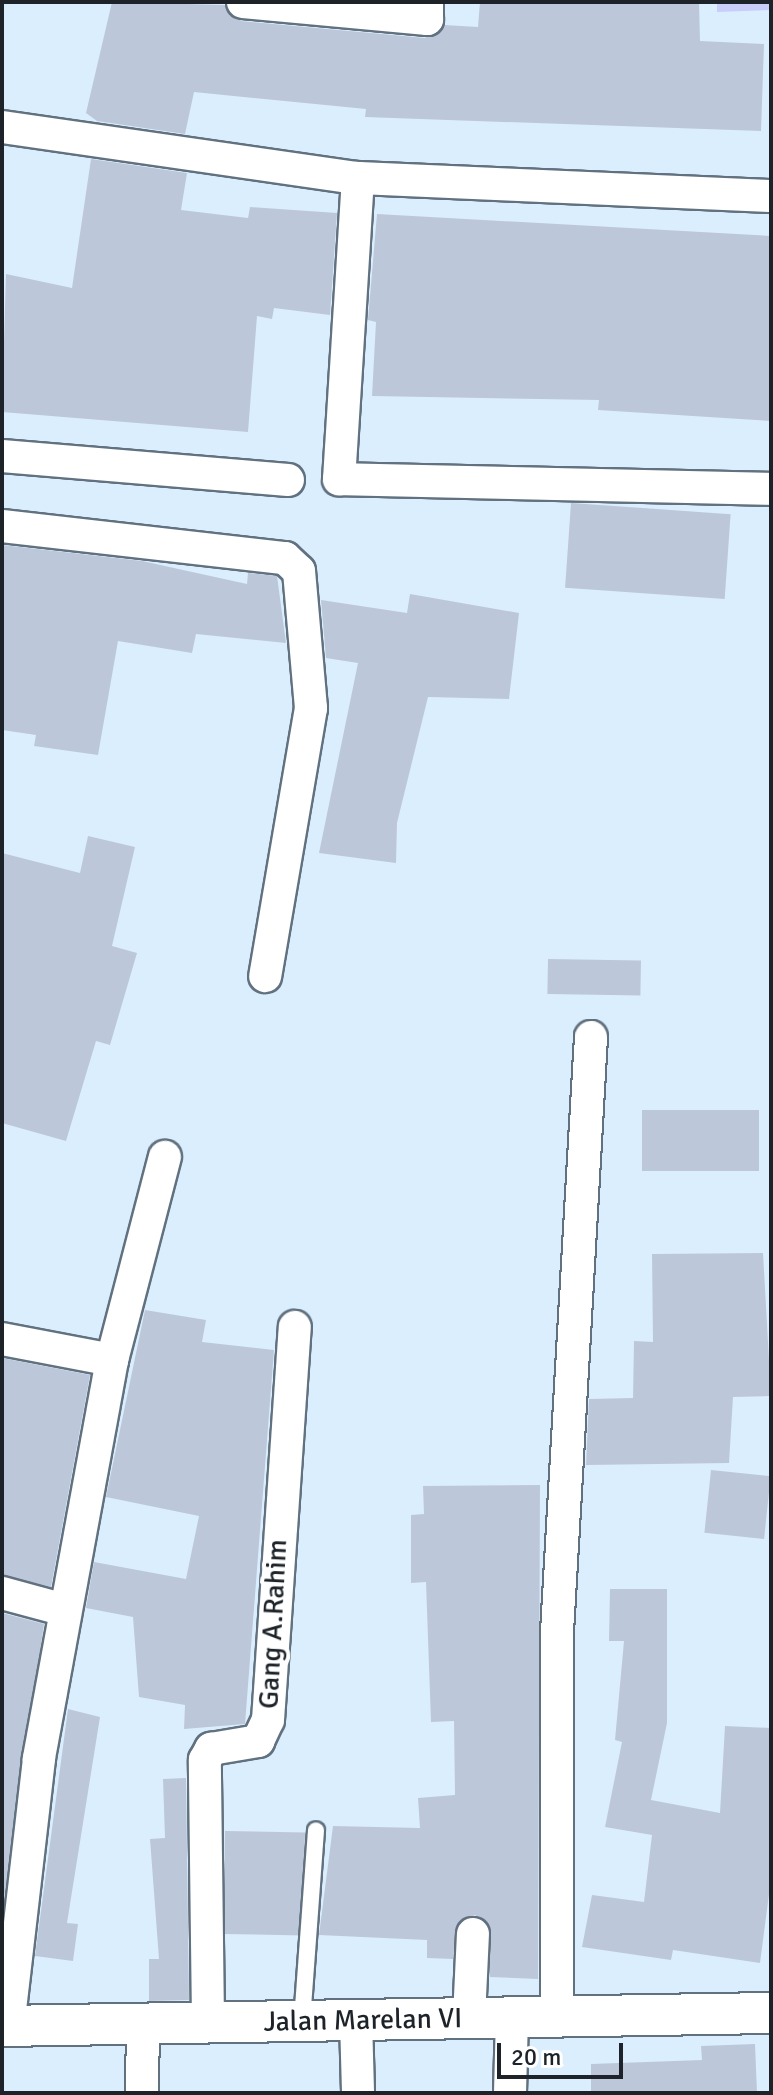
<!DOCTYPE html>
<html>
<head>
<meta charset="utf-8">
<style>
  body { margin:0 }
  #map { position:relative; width:773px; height:2095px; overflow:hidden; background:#dbeefe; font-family:Signika,sans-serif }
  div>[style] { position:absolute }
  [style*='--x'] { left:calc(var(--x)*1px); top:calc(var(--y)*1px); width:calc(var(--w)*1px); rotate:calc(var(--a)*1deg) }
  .green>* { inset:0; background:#c9cdfa }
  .building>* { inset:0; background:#bdc7da; transform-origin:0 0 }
  .roads { filter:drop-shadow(2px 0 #61717f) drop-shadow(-2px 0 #61717f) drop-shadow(0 2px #61717f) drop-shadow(0 -2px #61717f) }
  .service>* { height:16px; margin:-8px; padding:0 8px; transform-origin:8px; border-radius:8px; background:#fff }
  .minor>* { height:32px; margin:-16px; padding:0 16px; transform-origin:16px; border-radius:16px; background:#fff }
  .tertiary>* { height:40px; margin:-20px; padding:0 20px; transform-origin:20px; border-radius:20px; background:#fff }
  span { translate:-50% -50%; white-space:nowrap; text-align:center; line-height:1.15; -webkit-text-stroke:8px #fff; paint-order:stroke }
  .street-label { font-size:28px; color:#1d2329 }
  .frame { position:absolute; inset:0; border:4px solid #1d2329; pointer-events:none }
  .scale { position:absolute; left:497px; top:2043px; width:126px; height:36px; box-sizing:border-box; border:4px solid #1d2329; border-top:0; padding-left:10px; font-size:24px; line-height:28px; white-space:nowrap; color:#1d2329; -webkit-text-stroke:6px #fff; paint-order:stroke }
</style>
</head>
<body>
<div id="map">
  <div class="green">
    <div style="clip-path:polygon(717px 2px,771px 2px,771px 10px,717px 12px)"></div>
  </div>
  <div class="building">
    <div style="clip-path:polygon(112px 2px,225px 5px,241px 21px,425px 38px,444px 25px,478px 27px,480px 2px,699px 2px,700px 41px,764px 44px,761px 131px,365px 117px,366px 109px,194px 92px,185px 134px,97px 121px,86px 113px)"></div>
    <div style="clip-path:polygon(91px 159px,187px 173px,181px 210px,248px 218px,250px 207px,337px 213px,330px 315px,274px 308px,272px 319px,257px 316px,248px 432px,2px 412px,6px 274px,72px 288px)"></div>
    <div style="clip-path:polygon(377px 214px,771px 236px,771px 421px,598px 410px,599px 400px,372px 396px,376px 322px,368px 320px)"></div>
    <div style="left:571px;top:503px;width:160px;height:85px;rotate:4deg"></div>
    <div style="clip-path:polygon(2px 545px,142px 561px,247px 584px,248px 573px,277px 576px,286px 643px,196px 634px,192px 653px,118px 641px,98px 755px,34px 746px,36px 735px,2px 730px)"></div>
    <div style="clip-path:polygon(410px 594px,519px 613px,509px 699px,428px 697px,397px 823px,396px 863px,319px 853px,358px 663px,326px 658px,321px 600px,407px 613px)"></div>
    <div style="clip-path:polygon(88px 836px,135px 847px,112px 946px,137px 953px,110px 1045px,96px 1041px,66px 1141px,2px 1123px,2px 853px,80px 873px)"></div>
    <div style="left:548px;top:959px;width:93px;height:35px;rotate:1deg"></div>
    <div style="left:642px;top:1110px;width:117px;height:61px"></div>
    <div style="clip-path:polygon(763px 1253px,771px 1396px,733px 1397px,729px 1463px,586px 1465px,589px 1399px,633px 1398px,634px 1341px,653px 1342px,652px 1254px)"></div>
    <div style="clip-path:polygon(145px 1310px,206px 1320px,202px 1342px,274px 1350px,245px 1724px,184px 1729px,185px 1705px,139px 1697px,133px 1617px,86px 1608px,94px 1562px,186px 1579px,199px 1516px,106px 1497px)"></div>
    <div style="clip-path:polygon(2px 1358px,90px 1375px,51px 1587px,2px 1575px)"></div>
    <div style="left:711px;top:1470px;width:60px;height:63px;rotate:6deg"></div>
    <div style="clip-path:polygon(540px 1485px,538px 1979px,490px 1977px,490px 1926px,475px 1915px,457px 1924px,453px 1959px,427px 1958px,427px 1940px,319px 1935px,333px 1826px,420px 1828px,418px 1798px,455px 1795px,454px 1721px,431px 1722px,426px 1582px,411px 1583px,411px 1515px,424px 1514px,423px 1486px)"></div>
    <div style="clip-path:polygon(610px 1589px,667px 1589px,667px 1723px,651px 1800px,720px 1813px,725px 1726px,771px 1728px,771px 1879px,760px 1963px,673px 1950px,671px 1960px,582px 1947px,592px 1895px,644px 1902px,652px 1835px,605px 1827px,622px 1742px,615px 1740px,624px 1641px,609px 1641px)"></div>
    <div style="clip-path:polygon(2px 1613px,44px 1624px,2px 1913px)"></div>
    <div style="clip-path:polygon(68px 1709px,100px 1717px,67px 1923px,78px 1924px,73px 1961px,35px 1956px)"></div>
    <div style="clip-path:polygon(186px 1778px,189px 2000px,149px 2001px,149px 1959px,159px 1959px,150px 1839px,165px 1838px,163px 1779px)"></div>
    <div style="left:225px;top:1831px;width:80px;height:103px;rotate:1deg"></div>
    <div style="clip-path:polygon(755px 2044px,757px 2093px,591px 2093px,591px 2064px,702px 2060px,701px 2046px)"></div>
  </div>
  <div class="roads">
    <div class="service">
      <div style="--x:302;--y:2021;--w:191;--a:-85.8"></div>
    </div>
    <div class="minor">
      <div style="--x:243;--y:2;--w:185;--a:5.3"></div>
      <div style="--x:427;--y:19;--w:17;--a:-90"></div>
      <div style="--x:2;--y:127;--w:360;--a:8.2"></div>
      <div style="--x:358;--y:178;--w:413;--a:2.5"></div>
      <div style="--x:358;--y:178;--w:302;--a:93.6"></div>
      <div style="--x:339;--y:479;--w:432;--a:1.3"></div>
      <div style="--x:2;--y:456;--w:287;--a:4.8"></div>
      <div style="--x:2;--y:526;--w:285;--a:6.5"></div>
      <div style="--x:285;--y:558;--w:19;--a:43"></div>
      <div style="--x:299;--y:571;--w:138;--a:85"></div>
      <div style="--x:311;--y:708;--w:272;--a:99.7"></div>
      <div style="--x:2;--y:1339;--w:112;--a:10.8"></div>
      <div style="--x:112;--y:1360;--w:406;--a:100.4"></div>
      <div style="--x:39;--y:1759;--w:269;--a:96.6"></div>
      <div style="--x:112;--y:1360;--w:210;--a:-75.4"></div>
      <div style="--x:2;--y:1593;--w:65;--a:15.1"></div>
      <div style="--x:557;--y:2016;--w:384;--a:-90"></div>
      <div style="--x:557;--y:1632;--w:596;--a:-86.73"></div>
      <div style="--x:469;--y:2018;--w:84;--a:-87.3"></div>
      <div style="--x:356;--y:2020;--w:73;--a:88.4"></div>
      <div style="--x:208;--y:2022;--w:262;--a:-90.7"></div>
      <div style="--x:205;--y:1760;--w:13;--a:-61"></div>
      <div style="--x:211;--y:1749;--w:48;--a:-9.7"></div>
      <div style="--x:258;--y:1741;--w:23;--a:-65"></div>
      <div style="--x:268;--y:1720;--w:394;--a:-86.1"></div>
      <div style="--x:142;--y:2093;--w:69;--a:-89.2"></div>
      <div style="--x:510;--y:2093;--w:76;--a:-88.5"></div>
    </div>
    <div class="tertiary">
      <div style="--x:2;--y:2026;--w:769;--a:-0.97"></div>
    </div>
  </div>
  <div class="street-label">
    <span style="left:273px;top:1624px;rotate:-87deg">Gang A.Rahim</span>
    <span style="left:363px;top:2020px;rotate:-1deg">Jalan Marelan VI</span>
  </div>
  <div class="frame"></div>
  <div class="scale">20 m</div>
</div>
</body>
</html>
